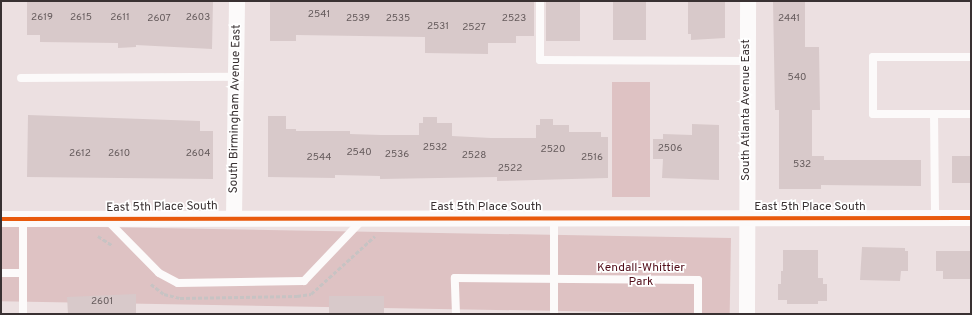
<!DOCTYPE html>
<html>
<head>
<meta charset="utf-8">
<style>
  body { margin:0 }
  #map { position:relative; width:972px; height:315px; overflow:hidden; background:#ece0e1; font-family:Overpass,sans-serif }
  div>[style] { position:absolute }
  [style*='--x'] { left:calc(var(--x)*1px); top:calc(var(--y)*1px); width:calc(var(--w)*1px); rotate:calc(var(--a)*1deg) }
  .green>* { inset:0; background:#dec2c3; transform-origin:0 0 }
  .building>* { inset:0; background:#d8c9ca; transform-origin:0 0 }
  .path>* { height:2.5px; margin-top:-1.25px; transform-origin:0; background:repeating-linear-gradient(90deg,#c7c3c3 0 4px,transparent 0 6px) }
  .lane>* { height:8px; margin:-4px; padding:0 4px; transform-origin:4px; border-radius:4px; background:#fcfafa }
  .street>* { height:16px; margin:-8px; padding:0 8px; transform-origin:8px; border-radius:8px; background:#fcfafa }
  .cycleway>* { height:4px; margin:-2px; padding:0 2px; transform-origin:2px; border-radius:2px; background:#e8590c }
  span { translate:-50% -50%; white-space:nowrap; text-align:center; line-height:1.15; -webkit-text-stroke:3.5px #fff; paint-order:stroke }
  .number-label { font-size:10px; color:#645a5b }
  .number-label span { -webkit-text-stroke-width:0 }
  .street-label { font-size:12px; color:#393132 }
  .park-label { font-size:12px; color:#520e1a }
  .frame { position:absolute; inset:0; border:2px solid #393132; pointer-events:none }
</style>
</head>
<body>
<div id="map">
  <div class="green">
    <div style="left:650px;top:82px;width:115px;height:38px;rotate:90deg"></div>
    <div style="left:731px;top:238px;width:76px;height:730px;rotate:91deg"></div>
  </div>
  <div class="building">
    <div style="clip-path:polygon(27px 1px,213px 1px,212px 49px,136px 45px,136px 47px,118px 48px,118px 43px,40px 42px,40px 35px,27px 35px)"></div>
    <div style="clip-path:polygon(270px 1px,534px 1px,534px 36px,516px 36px,516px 43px,488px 43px,488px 54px,425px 53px,425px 37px,296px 35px,296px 41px,270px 41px)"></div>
    <div style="left:546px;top:1px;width:34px;height:40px"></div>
    <div style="left:613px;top:1px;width:33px;height:39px"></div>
    <div style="clip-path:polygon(688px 1px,725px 1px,725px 38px,691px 40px,691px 34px,688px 34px)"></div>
    <div style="clip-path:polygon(773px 1px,805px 1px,805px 47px,819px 47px,820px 110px,812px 110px,812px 156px,824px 156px,824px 160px,921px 160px,921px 186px,821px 185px,821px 189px,779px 189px,779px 110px,775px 110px)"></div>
    <div style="clip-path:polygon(28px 115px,200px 121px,200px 131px,213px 131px,213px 179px,27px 177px)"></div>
    <div style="clip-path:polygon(268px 116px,286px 116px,286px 129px,296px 129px,296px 131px,350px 131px,350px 134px,381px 135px,419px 135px,419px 123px,423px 123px,423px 117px,437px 117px,437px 123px,452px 123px,452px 136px,491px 138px,536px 138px,536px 125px,540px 125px,540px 119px,553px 119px,553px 125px,569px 125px,569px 132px,601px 132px,601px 137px,608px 137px,608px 178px,497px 181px,497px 177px,380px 179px,380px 176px,335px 175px,335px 178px,268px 177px)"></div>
    <div style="clip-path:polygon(692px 124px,719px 125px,719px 180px,662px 178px,663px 159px,653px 159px,653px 139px,663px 139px,663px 134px,692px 135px)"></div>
    <div style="left:952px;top:156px;width:19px;height:27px"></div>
    <div style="clip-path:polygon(862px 247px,905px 248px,905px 251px,908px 251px,908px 271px,901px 271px,900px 281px,860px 280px)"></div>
    <div style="clip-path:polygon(783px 250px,818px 250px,818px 278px,823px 278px,823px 284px,827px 284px,827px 301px,818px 301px,818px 304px,787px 304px,787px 300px,778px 300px,778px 284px,781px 284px,781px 271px,783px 271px)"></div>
    <div style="clip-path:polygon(936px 251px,971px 251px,971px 279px,943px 279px,943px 271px,936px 271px)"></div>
    <div style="clip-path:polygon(136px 294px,136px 314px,68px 314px,67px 297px)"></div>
    <div style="left:329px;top:296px;width:55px;height:18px"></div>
  </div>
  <div class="path">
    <div style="--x:98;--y:236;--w:17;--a:33"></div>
    <div style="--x:151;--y:284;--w:16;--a:38"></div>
    <div style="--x:164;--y:294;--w:16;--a:14"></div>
    <div style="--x:180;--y:298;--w:117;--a:-1"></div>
    <div style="--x:297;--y:296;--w:14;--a:-8"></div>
    <div style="--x:311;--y:294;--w:86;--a:-42.2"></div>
  </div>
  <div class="lane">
    <div style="--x:540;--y:1;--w:59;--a:90"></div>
    <div style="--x:540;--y:60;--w:207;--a:0.3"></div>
    <div style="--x:971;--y:57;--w:98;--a:180"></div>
    <div style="--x:873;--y:57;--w:57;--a:90"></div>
    <div style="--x:873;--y:114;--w:98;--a:0"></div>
    <div style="--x:21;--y:78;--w:216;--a:-0.3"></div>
    <div style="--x:934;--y:114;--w:104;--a:89.4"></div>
    <div style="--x:554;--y:218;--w:96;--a:90"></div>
    <div style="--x:107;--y:220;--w:74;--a:45.5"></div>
    <div style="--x:159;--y:273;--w:21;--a:28"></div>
    <div style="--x:178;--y:283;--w:126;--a:-0.9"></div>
    <div style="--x:304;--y:281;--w:86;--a:-46.4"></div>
    <div style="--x:1;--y:273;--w:22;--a:0"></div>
    <div style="--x:23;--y:314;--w:95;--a:-90"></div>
    <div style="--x:456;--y:314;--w:36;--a:-92"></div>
    <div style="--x:455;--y:278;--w:243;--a:0.5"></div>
    <div style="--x:698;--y:280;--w:34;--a:90"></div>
  </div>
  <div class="street">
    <div style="--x:234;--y:217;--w:216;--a:-89.2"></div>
    <div style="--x:1;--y:219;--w:970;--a:-0.06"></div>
    <div style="--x:747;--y:314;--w:313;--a:-89.8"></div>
  </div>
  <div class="cycleway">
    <div style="--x:1;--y:219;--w:970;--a:-0.06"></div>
  </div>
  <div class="number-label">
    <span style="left:319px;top:15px">2541</span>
    <span style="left:42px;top:18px">2619</span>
    <span style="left:81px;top:18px">2615</span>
    <span style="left:120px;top:18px">2611</span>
    <span style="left:198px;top:18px">2603</span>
    <span style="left:159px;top:19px">2607</span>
    <span style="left:358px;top:19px">2539</span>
    <span style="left:398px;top:19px">2535</span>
    <span style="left:514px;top:19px">2523</span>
    <span style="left:789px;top:19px">2441</span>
    <span style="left:438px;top:27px">2531</span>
    <span style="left:474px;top:28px">2527</span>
    <span style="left:797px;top:78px">540</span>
    <span style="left:435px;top:148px">2532</span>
    <span style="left:670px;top:149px">2506</span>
    <span style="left:553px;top:150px">2520</span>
    <span style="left:359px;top:153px">2540</span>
    <span style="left:80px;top:154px">2612</span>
    <span style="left:119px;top:154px">2610</span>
    <span style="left:198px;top:154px">2604</span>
    <span style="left:397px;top:155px">2536</span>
    <span style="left:474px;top:156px">2528</span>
    <span style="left:319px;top:158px">2544</span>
    <span style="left:592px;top:158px">2516</span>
    <span style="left:802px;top:165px">532</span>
    <span style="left:510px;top:169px">2522</span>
    <span style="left:102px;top:302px">2601</span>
  </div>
  <div class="street-label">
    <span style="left:236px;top:109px;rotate:-89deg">South Birmingham Avenue East</span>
    <span style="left:747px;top:110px;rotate:-90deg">South Atlanta Avenue East</span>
    <span style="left:162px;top:208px;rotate:-1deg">East 5th Place South</span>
    <span style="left:486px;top:208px">East 5th Place South</span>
    <span style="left:810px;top:208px">East 5th Place South</span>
  </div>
  <div class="park-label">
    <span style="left:641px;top:276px">Kendall-Whittier<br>Park</span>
  </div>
  <div class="frame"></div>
</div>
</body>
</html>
